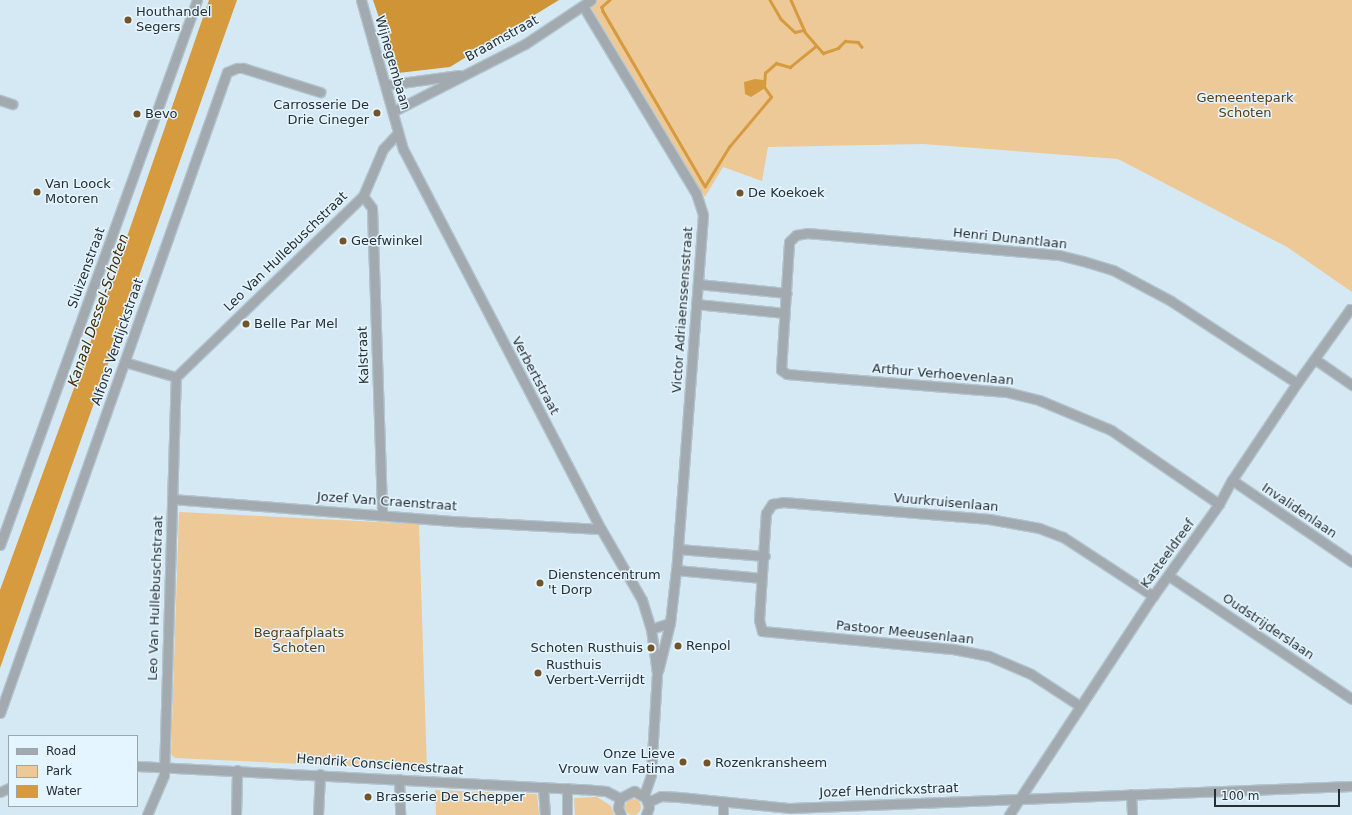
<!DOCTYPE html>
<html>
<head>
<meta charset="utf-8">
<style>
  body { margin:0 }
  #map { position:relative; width:1352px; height:815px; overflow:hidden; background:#d5e9f5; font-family:"DejaVu Sans",sans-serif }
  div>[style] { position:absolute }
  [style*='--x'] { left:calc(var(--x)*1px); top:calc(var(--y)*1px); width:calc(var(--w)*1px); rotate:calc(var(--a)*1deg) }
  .green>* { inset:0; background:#edc997 }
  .round { border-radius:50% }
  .forest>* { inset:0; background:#ce9436 }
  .water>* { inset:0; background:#d69b3e }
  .stream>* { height:2.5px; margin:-1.25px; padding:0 1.25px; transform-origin:1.25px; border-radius:1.25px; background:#d69b3e }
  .roads { filter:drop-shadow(1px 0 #b2c4ce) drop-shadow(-1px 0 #b2c4ce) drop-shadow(0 1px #b2c4ce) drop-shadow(0 -1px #b2c4ce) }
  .minor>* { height:9px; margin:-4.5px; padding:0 4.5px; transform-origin:4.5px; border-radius:4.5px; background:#a2aaaf }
  .dots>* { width:11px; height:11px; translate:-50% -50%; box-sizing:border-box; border:2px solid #e5f5ff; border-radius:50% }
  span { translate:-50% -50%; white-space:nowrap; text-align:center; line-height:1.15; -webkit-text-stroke:3px #e5f5ff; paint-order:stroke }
  .poi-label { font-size:13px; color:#272f33 }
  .left { translate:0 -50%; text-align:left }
  .right { translate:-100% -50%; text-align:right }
  .street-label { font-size:13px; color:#272f33 }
  .park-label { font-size:13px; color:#543c16 }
  .water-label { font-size:14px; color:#432c03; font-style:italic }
  .legend { position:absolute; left:8px; top:735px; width:130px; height:72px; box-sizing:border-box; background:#e5f5ff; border:1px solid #99a6ad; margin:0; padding:5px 7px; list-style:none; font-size:12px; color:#272f33 }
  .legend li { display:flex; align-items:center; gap:8px; height:20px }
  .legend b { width:20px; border:1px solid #99a6ad }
  .scale { position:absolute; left:1214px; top:789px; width:126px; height:18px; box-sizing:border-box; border:2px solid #272f33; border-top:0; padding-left:5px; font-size:12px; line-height:14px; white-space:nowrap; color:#272f33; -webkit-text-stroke:3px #e5f5ff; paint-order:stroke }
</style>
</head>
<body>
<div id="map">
  <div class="green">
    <div style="clip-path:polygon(595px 0,1352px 0,1352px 292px,1287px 247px,1118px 159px,923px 144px,768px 147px,762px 181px,723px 167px,705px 197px,589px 4px)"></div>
    <div style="clip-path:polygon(179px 512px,419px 524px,427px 770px,175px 758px,171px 754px)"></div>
    <div style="clip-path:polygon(435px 790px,537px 794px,539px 815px,436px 815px)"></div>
    <div style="clip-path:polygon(597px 797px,611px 806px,614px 815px,575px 815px,574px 798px)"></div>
    <div class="round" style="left:625px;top:799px;width:16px;height:16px"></div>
  </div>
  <div class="forest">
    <div style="clip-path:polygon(373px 0,559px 0,450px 67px,398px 73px)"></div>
  </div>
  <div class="water">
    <div style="clip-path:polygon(209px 0,237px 0,0 668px,0 590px,85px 358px)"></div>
    <div style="clip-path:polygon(755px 79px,764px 80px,765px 88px,751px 97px,745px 94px,744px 82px)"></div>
  </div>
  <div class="stream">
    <div style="--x:610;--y:0;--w:11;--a:139"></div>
    <div style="--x:602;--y:7;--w:4;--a:76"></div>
    <div style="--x:603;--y:11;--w:203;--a:59.8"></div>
    <div style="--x:705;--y:186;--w:46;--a:-58.4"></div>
    <div style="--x:729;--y:147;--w:65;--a:-50"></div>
    <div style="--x:771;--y:97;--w:12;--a:-125"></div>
    <div style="--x:764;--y:87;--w:14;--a:-86"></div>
    <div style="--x:765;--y:73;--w:15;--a:-42"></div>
    <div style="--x:776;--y:63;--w:15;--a:16"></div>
    <div style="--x:790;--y:67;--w:33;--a:-39"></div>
    <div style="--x:770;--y:0;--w:22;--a:60"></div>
    <div style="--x:781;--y:19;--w:19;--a:43"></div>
    <div style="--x:795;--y:32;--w:9;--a:-13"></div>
    <div style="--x:791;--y:0;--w:35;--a:66"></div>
    <div style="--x:805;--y:32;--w:28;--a:49"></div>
    <div style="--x:823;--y:53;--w:16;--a:-18"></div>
    <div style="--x:838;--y:48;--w:10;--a:-45"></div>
    <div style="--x:845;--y:41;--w:13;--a:4"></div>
    <div style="--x:858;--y:42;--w:6;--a:51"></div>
  </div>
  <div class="roads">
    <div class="minor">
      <div style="--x:361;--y:0;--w:155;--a:74.3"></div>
      <div style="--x:403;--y:149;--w:428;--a:62.5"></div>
      <div style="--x:601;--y:529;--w:82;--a:60"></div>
      <div style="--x:642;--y:600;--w:30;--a:73"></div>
      <div style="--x:651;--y:629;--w:44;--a:82.2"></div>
      <div style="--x:657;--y:673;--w:102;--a:93.4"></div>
      <div style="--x:651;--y:775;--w:21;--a:109"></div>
      <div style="--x:583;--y:6;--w:218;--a:58.9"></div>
      <div style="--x:696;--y:193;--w:23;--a:72"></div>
      <div style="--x:703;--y:215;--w:356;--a:94.3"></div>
      <div style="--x:676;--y:570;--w:53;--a:96.5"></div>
      <div style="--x:670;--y:623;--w:49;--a:104"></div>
      <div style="--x:386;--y:85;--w:74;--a:-7.8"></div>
      <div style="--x:0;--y:100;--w:13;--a:18"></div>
      <div style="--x:394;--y:111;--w:147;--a:-27.1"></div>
      <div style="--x:525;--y:44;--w:79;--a:-33.7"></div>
      <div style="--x:363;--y:196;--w:15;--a:53"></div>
      <div style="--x:372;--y:208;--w:307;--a:88.1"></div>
      <div style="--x:698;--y:284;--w:89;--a:5.8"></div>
      <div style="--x:696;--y:304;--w:89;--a:5.8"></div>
      <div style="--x:1316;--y:360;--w:44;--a:34.8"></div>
      <div style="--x:125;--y:362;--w:53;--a:16.4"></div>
      <div style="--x:1232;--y:480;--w:145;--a:34.3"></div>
      <div style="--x:172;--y:499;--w:281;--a:4.5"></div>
      <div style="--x:452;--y:521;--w:149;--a:3.1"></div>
      <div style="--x:1219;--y:504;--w:131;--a:-145.6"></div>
      <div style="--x:1111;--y:430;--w:78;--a:-157.4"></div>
      <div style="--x:1039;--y:400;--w:34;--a:-166"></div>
      <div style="--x:1006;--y:392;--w:220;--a:-175.3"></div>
      <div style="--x:787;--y:374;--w:7;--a:-146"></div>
      <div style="--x:781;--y:370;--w:128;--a:-86.4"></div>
      <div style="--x:789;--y:242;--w:10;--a:-45"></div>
      <div style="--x:796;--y:235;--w:11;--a:-10"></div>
      <div style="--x:807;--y:233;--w:253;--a:5"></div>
      <div style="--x:1059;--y:255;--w:25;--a:14"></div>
      <div style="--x:1083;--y:261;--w:31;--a:17"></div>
      <div style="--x:1113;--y:270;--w:66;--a:28.1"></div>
      <div style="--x:1171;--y:301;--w:150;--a:33.1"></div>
      <div style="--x:0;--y:545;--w:580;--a:-70.13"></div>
      <div style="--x:678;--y:549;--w:87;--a:4.6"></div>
      <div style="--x:676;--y:570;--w:86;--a:5.3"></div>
      <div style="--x:1169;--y:576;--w:220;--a:33.9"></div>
      <div style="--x:651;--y:629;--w:20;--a:-18"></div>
      <div style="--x:1080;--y:706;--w:59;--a:-146.9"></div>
      <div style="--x:1031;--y:674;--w:46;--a:-156.8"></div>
      <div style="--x:989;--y:656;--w:38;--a:-169"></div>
      <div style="--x:952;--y:649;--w:191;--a:-174.6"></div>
      <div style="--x:762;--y:631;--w:11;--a:-105"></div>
      <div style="--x:759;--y:620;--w:107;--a:-86.3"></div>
      <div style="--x:766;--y:513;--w:11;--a:-56"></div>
      <div style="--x:772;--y:504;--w:11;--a:-10"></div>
      <div style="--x:783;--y:502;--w:207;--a:4.7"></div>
      <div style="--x:989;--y:519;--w:51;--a:10.2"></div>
      <div style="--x:1039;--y:528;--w:26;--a:21"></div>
      <div style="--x:1063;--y:537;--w:108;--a:33.2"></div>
      <div style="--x:0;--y:713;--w:680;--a:-70.5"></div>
      <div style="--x:227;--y:72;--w:11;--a:-22"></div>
      <div style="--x:237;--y:68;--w:6;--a:0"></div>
      <div style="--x:243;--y:68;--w:81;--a:17.3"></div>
      <div style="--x:137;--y:766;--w:446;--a:3"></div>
      <div style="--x:582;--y:789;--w:24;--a:5"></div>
      <div style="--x:606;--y:791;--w:16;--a:27"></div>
      <div style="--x:399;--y:779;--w:36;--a:88"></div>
      <div style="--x:543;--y:787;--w:28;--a:86"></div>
      <div style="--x:567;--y:788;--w:27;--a:90"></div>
      <div style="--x:0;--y:792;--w:10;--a:-24"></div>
      <div style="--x:1131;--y:794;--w:21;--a:87"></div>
      <div style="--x:648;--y:802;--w:14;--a:-25"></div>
      <div style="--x:661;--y:796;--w:18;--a:3"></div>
      <div style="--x:679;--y:797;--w:112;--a:5.7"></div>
      <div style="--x:790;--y:808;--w:562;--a:-2.24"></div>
      <div style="--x:147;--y:815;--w:43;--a:-67"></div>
      <div style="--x:164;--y:775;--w:398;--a:-88.3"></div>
      <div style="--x:176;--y:377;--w:260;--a:-44.1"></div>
      <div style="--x:363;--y:196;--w:51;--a:-66.9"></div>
      <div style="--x:383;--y:149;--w:21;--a:-47"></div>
      <div style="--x:236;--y:815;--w:45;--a:-88.7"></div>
      <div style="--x:318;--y:815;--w:41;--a:-87.2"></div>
      <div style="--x:621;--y:815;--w:8;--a:-113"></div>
      <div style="--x:618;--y:808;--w:10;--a:-79"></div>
      <div style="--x:620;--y:798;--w:16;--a:-27"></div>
      <div style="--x:634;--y:791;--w:14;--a:30"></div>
      <div style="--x:646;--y:798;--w:9;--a:72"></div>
      <div style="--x:649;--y:807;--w:9;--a:111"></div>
      <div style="--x:723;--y:815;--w:13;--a:-90"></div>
      <div style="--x:1009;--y:815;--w:262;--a:-56.7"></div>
      <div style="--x:1153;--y:596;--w:113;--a:-54.3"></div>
      <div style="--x:1219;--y:504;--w:27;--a:-62"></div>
      <div style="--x:1232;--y:480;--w:117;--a:-56.2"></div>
      <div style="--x:1297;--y:383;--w:91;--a:-54.4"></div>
      <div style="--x:1350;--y:309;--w:2;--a:27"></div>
    </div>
  </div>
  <div class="dots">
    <div style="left:128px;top:20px;background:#725428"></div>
    <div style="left:377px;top:113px;background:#725428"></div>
    <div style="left:137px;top:114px;background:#725428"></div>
    <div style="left:37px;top:192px;background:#725428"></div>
    <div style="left:740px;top:193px;background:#725428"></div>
    <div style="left:343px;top:241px;background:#725428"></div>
    <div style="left:246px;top:324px;background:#725428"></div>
    <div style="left:540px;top:583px;background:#725428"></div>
    <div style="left:678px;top:646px;background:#725428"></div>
    <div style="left:651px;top:648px;background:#725428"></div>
    <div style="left:538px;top:673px;background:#725428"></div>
    <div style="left:683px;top:762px;background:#725428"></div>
    <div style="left:707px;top:763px;background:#725428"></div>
    <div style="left:368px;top:797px;background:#725428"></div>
  </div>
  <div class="poi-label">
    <span class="left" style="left:136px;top:20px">Houthandel<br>Segers</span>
    <span class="right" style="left:369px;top:113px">Carrosserie De<br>Drie Cineger</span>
    <span class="left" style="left:145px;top:114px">Bevo</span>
    <span class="left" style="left:45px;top:192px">Van Loock<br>Motoren</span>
    <span class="left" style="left:748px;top:193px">De Koekoek</span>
    <span class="left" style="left:351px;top:241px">Geefwinkel</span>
    <span class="left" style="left:254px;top:324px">Belle Par Mel</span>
    <span class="left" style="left:548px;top:583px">Dienstencentrum<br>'t Dorp</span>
    <span class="left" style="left:686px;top:646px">Renpol</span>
    <span class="right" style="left:643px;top:648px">Schoten Rusthuis</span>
    <span class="left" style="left:546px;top:673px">Rusthuis<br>Verbert-Verrijdt</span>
    <span class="right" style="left:675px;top:762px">Onze Lieve<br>Vrouw van Fatima</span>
    <span class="left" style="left:715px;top:763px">Rozenkransheem</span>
    <span class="left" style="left:376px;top:797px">Brasserie De Schepper</span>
  </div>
  <div class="street-label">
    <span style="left:502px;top:39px;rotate:-29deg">Braamstraat</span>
    <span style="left:392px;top:63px;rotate:74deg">Wijnegembaan</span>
    <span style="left:1010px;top:239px;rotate:6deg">Henri Dunantlaan</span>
    <span style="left:286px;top:252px;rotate:-44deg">Leo Van Hullebuschstraat</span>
    <span style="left:87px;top:268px;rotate:-70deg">Sluizenstraat</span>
    <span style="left:683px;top:310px;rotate:-86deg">Victor Adriaenssensstraat</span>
    <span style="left:118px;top:342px;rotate:-71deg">Alfons Verdijckstraat</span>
    <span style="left:364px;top:355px;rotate:-92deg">Kalstraat</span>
    <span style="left:943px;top:375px;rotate:5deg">Arthur Verhoevenlaan</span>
    <span style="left:535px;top:376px;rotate:62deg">Verbertstraat</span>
    <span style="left:387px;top:502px;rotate:4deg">Jozef Van Craenstraat</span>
    <span style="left:946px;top:503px;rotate:5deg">Vuurkruisenlaan</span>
    <span style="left:1299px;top:511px;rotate:34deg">Invalidenlaan</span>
    <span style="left:1168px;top:554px;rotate:-54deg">Kasteeldreef</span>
    <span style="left:156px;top:598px;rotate:-88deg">Leo Van Hullebuschstraat</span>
    <span style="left:1268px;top:627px;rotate:34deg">Oudstrijderslaan</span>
    <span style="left:905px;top:633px;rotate:6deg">Pastoor Meeusenlaan</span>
    <span style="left:380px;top:765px;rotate:4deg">Hendrik Consciencestraat</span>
    <span style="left:889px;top:791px;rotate:-2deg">Jozef Hendrickxstraat</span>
  </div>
  <div class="park-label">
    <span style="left:1245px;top:106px">Gemeentepark<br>Schoten</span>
    <span style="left:299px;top:641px">Begraafplaats<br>Schoten</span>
  </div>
  <div class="water-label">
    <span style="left:98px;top:310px;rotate:-71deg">Kanaal Dessel-Schoten</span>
  </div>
  <ul class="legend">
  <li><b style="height:5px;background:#a2aaaf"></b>Road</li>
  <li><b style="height:11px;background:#edc997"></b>Park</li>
  <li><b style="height:11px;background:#d69b3e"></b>Water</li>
  </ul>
  <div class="scale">100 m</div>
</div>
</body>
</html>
